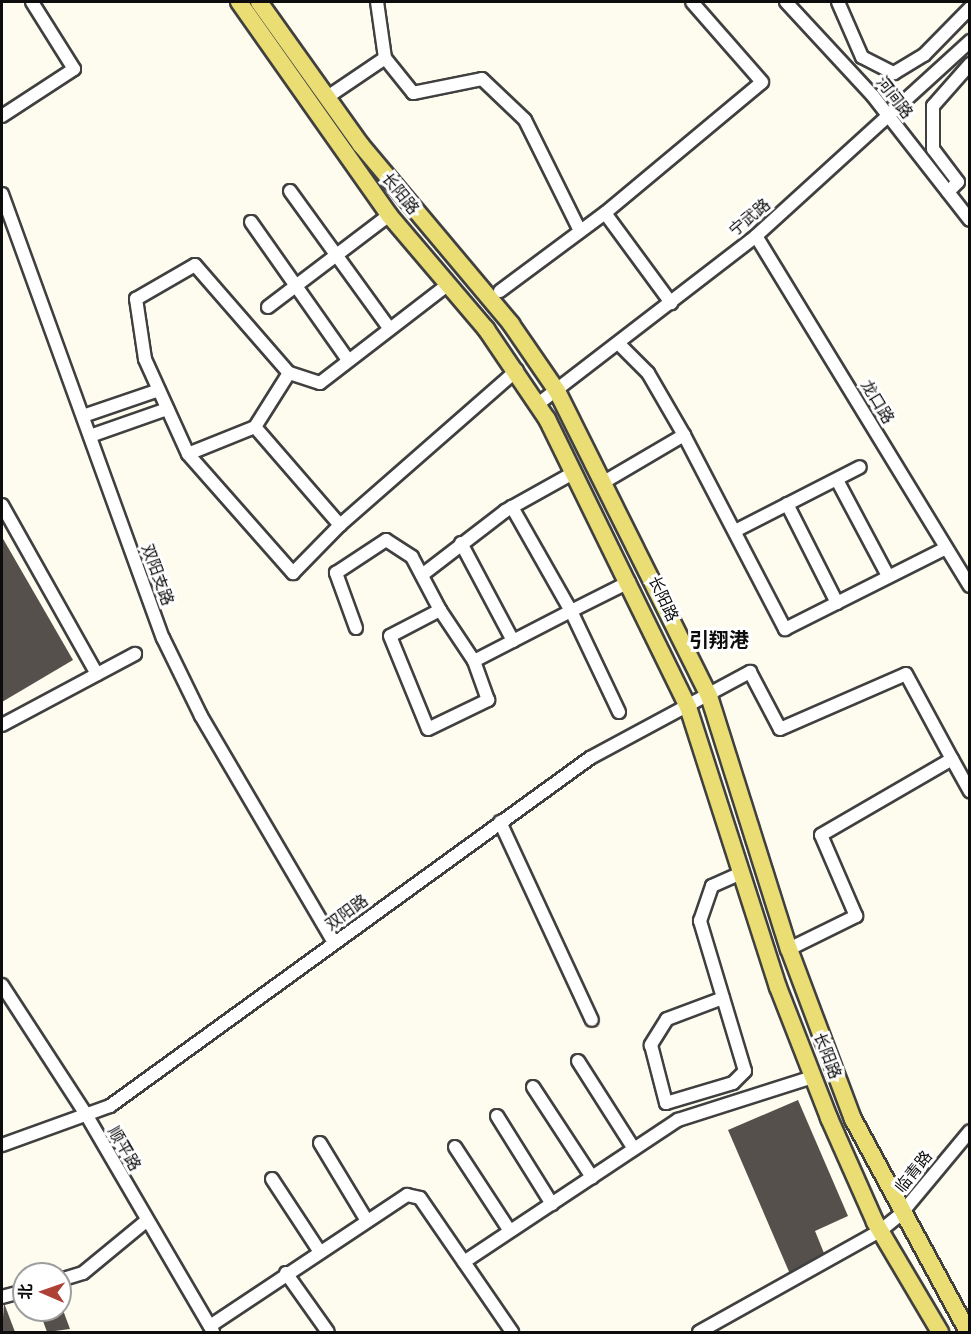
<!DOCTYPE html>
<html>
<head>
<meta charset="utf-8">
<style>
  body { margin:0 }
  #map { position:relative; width:971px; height:1334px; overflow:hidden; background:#fdfcef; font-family:Bitter,"Noto Sans SC",serif }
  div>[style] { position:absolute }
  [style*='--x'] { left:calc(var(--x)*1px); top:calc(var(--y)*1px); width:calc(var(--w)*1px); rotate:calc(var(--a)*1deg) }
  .building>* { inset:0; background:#55504b }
  .roads { filter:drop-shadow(2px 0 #404040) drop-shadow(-2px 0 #404040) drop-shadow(0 2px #404040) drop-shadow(0 -2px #404040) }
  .minor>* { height:12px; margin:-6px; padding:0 6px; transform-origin:6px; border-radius:6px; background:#fff }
  .major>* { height:16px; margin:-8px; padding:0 8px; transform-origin:8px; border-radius:8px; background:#e9dd74 }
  span { translate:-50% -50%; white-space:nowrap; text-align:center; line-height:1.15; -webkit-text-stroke:6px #fff; paint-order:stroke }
  .street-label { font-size:16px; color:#0d0d0d }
  .quarter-label { font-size:20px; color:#0d0d0d; font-weight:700 }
  .frame { position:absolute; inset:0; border:3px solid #0d0d0d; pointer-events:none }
  .north { position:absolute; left:12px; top:1262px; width:60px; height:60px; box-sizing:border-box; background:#fff; border:2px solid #9e9e9e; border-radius:50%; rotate:272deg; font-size:16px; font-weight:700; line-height:24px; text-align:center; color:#0d0d0d }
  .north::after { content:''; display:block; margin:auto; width:21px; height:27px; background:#ad4135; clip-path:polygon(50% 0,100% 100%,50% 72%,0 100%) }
</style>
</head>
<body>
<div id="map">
  <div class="building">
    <div style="clip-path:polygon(2px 537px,73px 660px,2px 702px)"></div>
    <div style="clip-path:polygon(798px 1100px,848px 1216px,815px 1231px,826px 1258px,790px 1274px,728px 1130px)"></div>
    <div style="clip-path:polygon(60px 1302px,70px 1329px,47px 1332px,39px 1310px,60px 1310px)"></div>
    <div style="clip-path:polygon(4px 1303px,15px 1332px,2px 1332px)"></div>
  </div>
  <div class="roads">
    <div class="minor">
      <div style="--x:786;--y:2;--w:128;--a:47.2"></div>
      <div style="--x:873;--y:96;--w:157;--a:52"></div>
      <div style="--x:838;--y:2;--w:60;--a:66.4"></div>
      <div style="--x:862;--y:57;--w:36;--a:27"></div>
      <div style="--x:894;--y:73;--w:35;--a:-31"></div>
      <div style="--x:924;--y:55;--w:66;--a:-45.6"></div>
      <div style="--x:385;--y:58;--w:45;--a:51.3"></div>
      <div style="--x:413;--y:93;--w:70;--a:-11.5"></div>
      <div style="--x:482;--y:79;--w:59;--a:43.6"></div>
      <div style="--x:525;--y:120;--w:124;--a:63.6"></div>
      <div style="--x:326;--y:98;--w:71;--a:-34.1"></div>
      <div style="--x:385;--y:58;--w:57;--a:-98.1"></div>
      <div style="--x:2;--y:116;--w:86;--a:-33.1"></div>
      <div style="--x:74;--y:69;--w:79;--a:-122.1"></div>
      <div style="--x:290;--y:191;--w:169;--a:54.1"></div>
      <div style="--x:948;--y:192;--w:14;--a:-45"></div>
      <div style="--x:958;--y:182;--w:41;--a:-127.1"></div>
      <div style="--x:933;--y:149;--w:43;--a:-90"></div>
      <div style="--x:933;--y:106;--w:56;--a:-48.6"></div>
      <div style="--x:2;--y:194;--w:472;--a:70.1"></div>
      <div style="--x:163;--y:638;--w:87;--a:64"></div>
      <div style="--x:201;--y:716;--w:263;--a:59.6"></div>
      <div style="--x:605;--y:213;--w:204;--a:-39.8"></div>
      <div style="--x:762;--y:82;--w:106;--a:-131.2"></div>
      <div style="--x:251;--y:222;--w:169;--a:54.9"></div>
      <div style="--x:756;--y:236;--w:410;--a:58.6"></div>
      <div style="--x:446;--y:286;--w:159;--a:142.4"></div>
      <div style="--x:320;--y:383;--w:33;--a:-162"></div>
      <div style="--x:289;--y:373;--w:64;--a:122.2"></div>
      <div style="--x:255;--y:427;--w:130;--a:49.1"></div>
      <div style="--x:340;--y:525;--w:235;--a:-41.2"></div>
      <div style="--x:500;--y:291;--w:131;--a:-36.6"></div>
      <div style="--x:605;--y:213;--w:112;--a:53.7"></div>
      <div style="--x:268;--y:307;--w:152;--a:-37.2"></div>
      <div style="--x:619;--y:344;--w:41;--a:45"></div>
      <div style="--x:648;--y:373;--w:72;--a:59.9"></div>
      <div style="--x:538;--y:404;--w:275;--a:-37.6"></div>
      <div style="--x:756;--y:236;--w:290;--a:-42.3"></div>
      <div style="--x:83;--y:416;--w:80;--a:-18.9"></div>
      <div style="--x:255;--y:427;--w:72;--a:158.1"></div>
      <div style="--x:188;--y:454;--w:159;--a:48.6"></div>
      <div style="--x:293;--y:573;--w:67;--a:-45.6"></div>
      <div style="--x:90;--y:436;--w:82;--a:-19.3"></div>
      <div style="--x:188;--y:454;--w:104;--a:-114.4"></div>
      <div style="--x:145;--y:359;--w:61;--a:-98.5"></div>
      <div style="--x:136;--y:299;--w:68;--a:-30"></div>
      <div style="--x:195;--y:265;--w:143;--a:49"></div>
      <div style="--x:837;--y:480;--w:109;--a:62"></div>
      <div style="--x:604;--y:482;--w:93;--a:-30.4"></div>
      <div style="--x:684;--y:435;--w:219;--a:62.5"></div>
      <div style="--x:785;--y:629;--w:180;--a:-26.7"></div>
      <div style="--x:787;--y:504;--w:111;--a:63.2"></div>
      <div style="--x:2;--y:505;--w:194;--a:60.7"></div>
      <div style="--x:735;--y:531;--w:140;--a:-27.1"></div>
      <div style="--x:461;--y:543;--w:111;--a:62"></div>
      <div style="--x:422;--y:575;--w:105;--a:-37.6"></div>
      <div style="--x:505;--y:511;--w:78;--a:-29.2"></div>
      <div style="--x:356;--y:628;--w:59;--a:-110"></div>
      <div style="--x:336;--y:573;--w:60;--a:-33.4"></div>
      <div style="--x:386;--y:540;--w:31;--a:33"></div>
      <div style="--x:412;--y:557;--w:60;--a:62.2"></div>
      <div style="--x:474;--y:661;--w:61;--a:-123.7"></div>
      <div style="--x:440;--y:610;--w:56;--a:152.5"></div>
      <div style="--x:390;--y:636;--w:100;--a:67.8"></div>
      <div style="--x:428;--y:729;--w:67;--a:-25.8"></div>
      <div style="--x:488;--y:700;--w:41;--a:-109.7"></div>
      <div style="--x:474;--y:661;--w:109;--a:-27.3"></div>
      <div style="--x:571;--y:611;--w:120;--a:-119.6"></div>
      <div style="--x:619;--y:712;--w:112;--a:-115.4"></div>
      <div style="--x:571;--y:611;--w:65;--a:-26.6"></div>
      <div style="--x:2;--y:725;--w:151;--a:-28.1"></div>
      <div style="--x:500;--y:822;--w:218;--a:65.1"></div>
      <div style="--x:789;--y:949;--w:75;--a:-26.2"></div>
      <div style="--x:856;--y:916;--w:88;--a:-113.4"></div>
      <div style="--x:821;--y:835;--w:151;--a:-30.1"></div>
      <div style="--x:952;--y:759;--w:37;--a:61"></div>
      <div style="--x:2;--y:985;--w:156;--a:57"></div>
      <div style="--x:87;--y:1116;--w:250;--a:59.7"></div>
      <div style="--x:723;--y:998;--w:60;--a:159.4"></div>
      <div style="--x:667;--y:1019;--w:31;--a:122"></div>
      <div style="--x:651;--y:1045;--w:60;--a:75.5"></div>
      <div style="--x:666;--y:1103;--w:70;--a:-16.6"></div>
      <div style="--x:733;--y:1083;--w:17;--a:-45"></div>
      <div style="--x:745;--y:1071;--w:157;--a:-106.7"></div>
      <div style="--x:700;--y:921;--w:37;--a:-71"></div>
      <div style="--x:712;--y:886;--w:32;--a:-24"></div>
      <div style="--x:578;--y:1061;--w:104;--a:57.5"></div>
      <div style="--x:533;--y:1087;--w:108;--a:56.8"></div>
      <div style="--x:497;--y:1116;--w:104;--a:58"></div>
      <div style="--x:320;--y:1143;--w:91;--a:58.9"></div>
      <div style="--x:2;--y:1145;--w:115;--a:-19.9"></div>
      <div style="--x:110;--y:1106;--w:593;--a:-35.94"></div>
      <div style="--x:590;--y:758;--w:182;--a:-28.3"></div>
      <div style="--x:750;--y:672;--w:64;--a:62.2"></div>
      <div style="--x:780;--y:729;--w:137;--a:-23.6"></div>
      <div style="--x:906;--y:674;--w:97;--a:61.6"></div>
      <div style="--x:455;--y:1147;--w:100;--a:56.8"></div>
      <div style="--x:272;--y:1179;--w:87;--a:56.7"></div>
      <div style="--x:464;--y:1262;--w:257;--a:-33.6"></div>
      <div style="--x:678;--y:1120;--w:142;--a:-17.7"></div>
      <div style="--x:286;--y:1273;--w:72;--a:54.6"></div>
      <div style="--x:60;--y:1280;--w:24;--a:-17"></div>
      <div style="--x:83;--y:1273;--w:82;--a:-39.5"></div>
      <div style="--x:2;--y:1297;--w:23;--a:-15"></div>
      <div style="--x:210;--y:1326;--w:237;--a:-33.6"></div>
      <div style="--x:407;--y:1195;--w:13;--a:13"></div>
      <div style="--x:420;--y:1198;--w:163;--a:55.5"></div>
      <div style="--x:699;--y:1332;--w:207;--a:-29.2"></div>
      <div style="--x:880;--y:1231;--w:26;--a:-39"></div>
      <div style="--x:900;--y:1215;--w:109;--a:-50.2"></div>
    </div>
    <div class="major">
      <div style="--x:239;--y:2;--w:261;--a:54.8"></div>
      <div style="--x:389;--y:215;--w:150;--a:49.6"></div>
      <div style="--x:486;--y:329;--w:109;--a:55.9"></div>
      <div style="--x:547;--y:419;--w:321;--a:63.9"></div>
      <div style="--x:688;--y:707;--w:294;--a:72.2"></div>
      <div style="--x:778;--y:987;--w:141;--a:68.7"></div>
      <div style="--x:829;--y:1118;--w:114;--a:66.1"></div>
      <div style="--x:875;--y:1222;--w:128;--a:59.4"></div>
      <div style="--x:259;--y:2;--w:176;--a:54.5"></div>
      <div style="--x:361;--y:145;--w:234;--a:50"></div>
      <div style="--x:511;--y:324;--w:81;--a:55.5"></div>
      <div style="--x:557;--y:391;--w:341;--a:63.5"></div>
      <div style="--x:709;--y:696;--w:265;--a:72.5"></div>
      <div style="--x:789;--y:949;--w:182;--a:69.4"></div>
      <div style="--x:853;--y:1119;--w:242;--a:61.6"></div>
    </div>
  </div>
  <div class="street-label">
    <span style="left:894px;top:98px;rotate:52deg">河间路</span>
    <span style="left:400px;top:194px;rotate:51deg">长阳路</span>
    <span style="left:750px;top:218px;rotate:-40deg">宁武路</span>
    <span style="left:877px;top:402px;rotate:59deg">龙口路</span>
    <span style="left:157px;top:575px;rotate:70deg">双阳支路</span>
    <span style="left:663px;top:599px;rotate:65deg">长阳路</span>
    <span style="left:347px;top:913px;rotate:-36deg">双阳路</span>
    <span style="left:827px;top:1056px;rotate:69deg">长阳路</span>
    <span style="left:124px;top:1149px;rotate:60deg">顺平路</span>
    <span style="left:914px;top:1172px;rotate:-51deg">临青路</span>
  </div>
  <div class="quarter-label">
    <span style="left:719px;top:640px">引翔港</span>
  </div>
  <div class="frame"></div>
  <div class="north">北</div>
</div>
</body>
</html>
